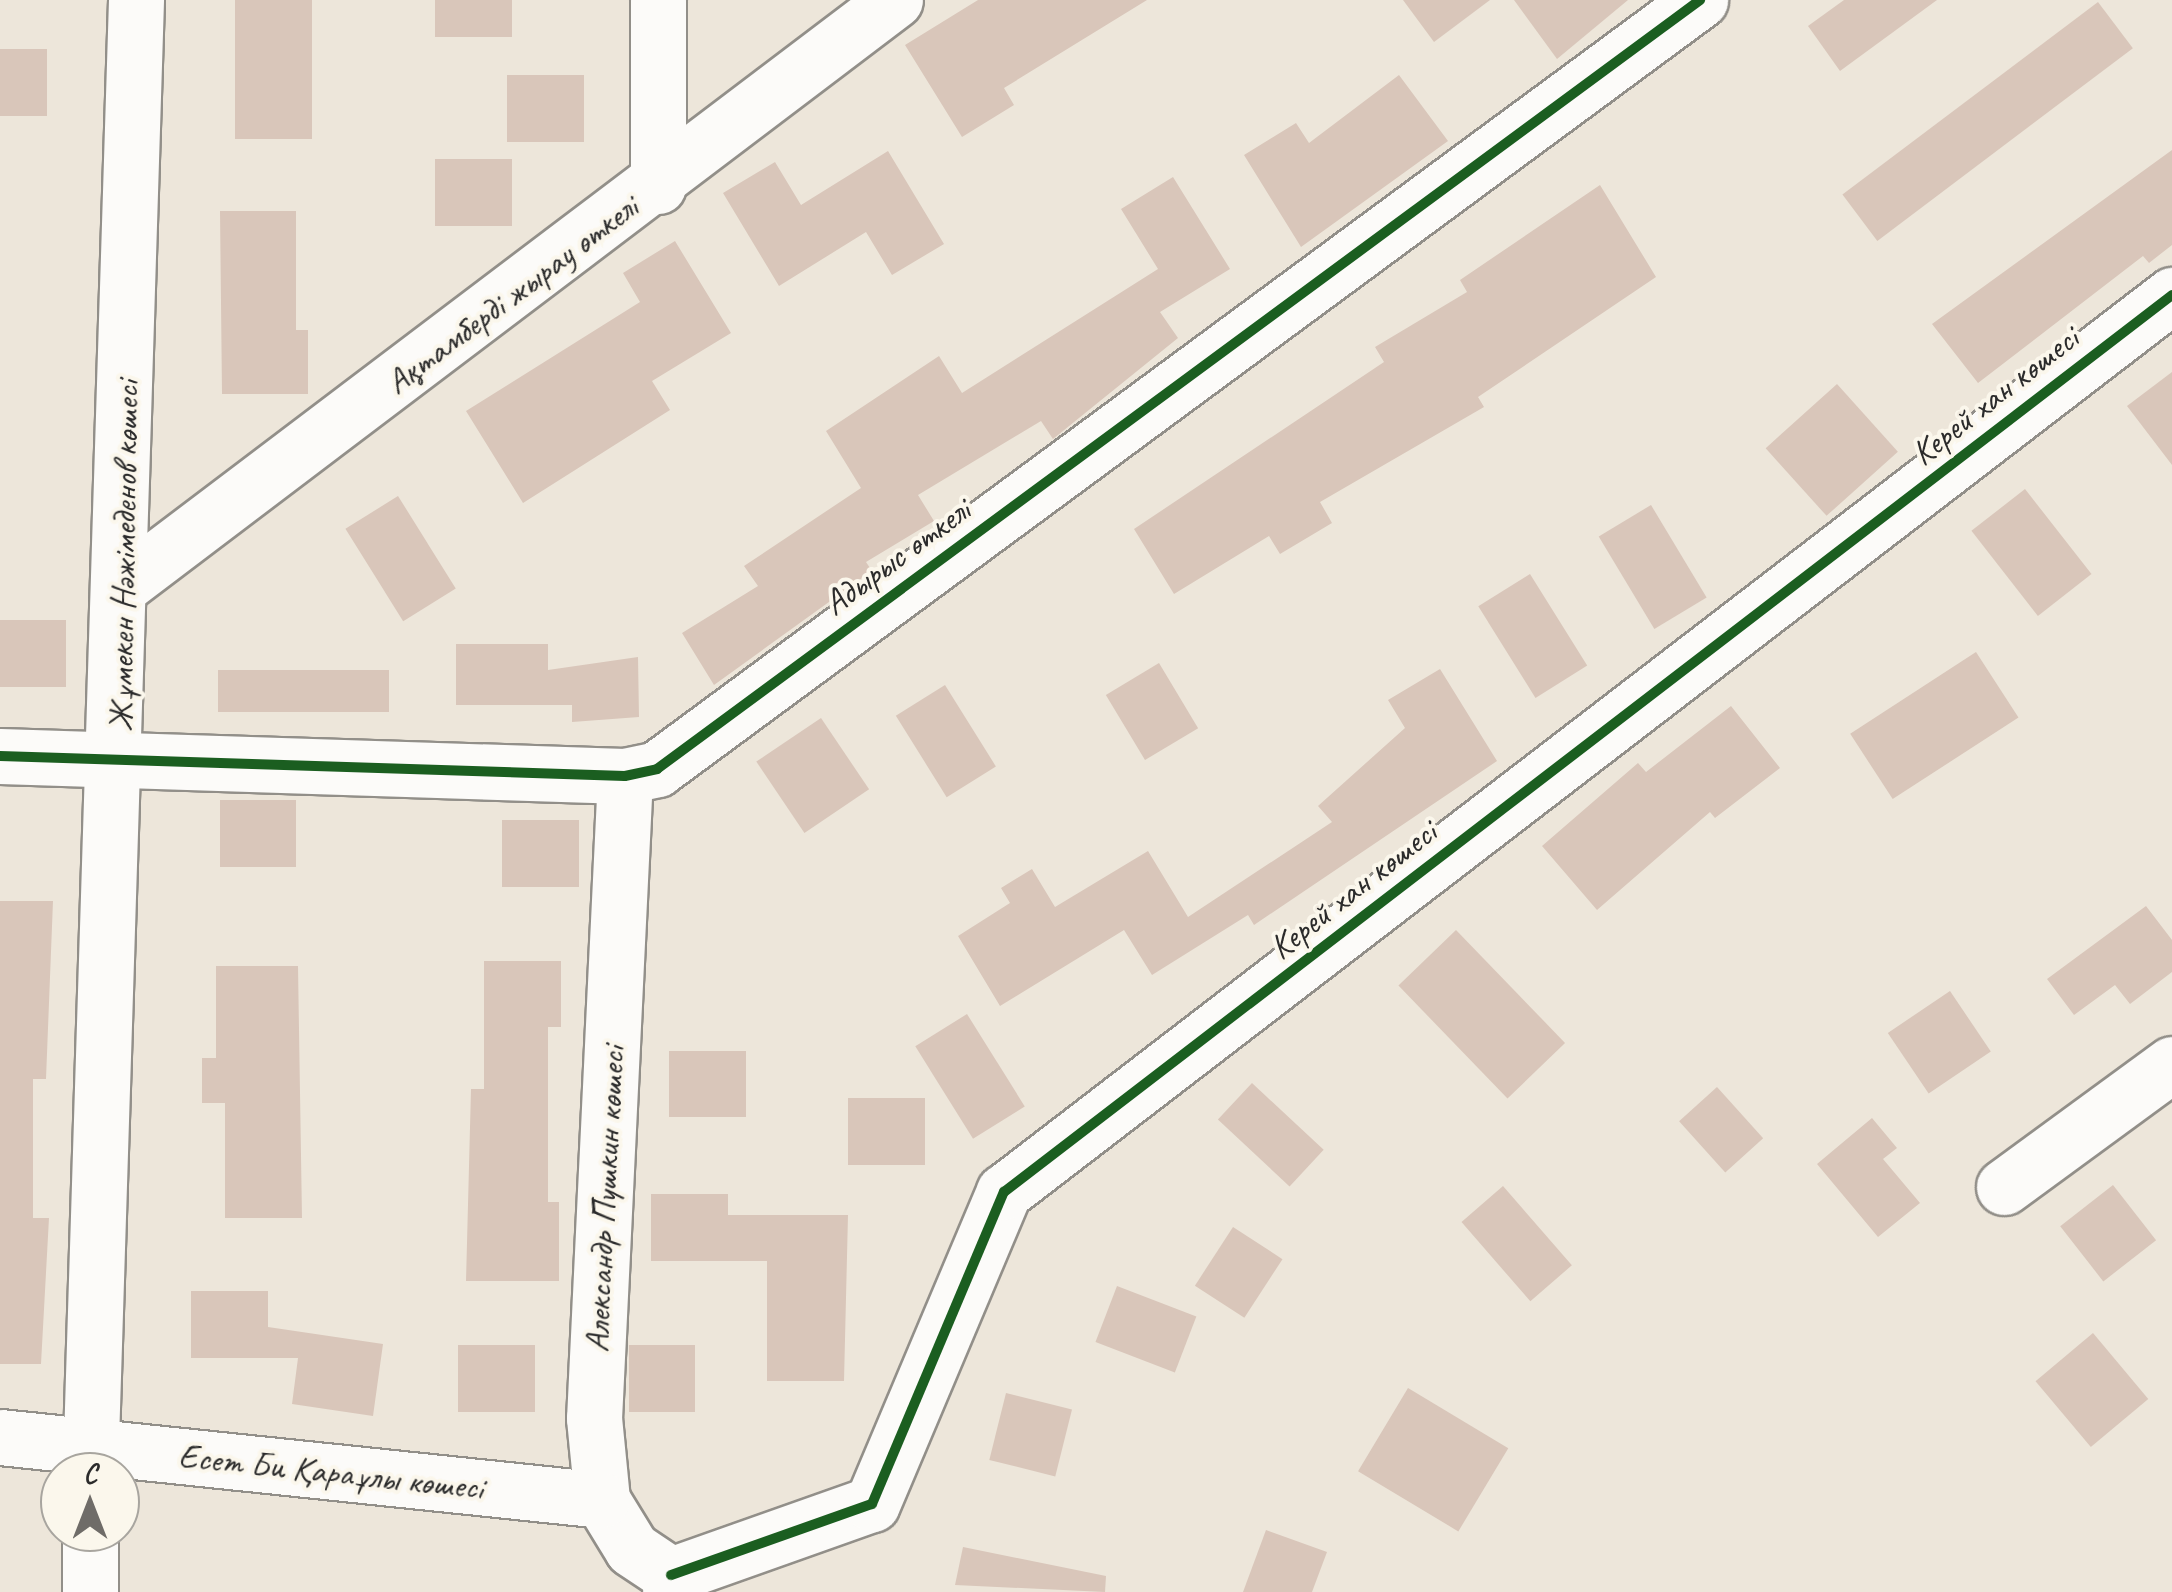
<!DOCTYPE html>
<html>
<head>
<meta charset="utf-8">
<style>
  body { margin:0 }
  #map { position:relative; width:2172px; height:1592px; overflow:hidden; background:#ede6da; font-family:Caveat,sans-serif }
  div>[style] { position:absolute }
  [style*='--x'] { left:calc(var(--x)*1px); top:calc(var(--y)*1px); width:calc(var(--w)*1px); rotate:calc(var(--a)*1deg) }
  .building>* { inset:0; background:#d9c6ba; transform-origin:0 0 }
  .roads { filter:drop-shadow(2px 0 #928f89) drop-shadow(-2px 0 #928f89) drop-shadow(0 2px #928f89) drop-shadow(0 -2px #928f89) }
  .minor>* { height:55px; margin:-27.5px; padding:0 27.5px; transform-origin:27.5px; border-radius:27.5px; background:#fcfbf9 }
  .cycleway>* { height:10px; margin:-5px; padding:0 5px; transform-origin:5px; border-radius:5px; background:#1b5e20 }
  span { translate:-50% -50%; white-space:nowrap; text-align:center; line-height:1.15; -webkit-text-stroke:8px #fbf7ec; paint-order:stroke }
  .street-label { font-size:35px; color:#2b2b2b }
  .north { position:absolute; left:40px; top:1452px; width:100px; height:100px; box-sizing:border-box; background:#fbf7ec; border:2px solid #a8a59f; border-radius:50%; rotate:0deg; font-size:28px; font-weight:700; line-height:40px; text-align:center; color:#2b2b2b }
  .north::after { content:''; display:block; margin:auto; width:35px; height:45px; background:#6f6c68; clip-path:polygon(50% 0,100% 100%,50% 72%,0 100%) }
</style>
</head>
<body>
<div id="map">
  <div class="building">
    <div style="left:235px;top:0;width:77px;height:139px"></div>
    <div style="left:435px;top:0;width:77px;height:37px"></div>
    <div style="clip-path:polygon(978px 0,1147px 0,1004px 88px,1014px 105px,962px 137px,905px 45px)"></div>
    <div style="clip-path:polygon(1403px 0,1490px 0,1434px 42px)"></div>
    <div style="clip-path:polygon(1514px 0,1628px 0,1557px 59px)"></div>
    <div style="clip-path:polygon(1844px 0,1937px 0,1840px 71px,1808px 26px)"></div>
    <div style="left:2098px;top:2px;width:58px;height:320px;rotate:53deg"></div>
    <div style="left:0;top:49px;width:47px;height:67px"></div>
    <div style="left:507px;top:75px;width:77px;height:67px"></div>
    <div style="clip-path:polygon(1399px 75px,1448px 141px,1301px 247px,1244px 155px,1296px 123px,1309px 143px)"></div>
    <div style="clip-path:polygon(2172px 150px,2172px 245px,2149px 263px,2143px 256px,1978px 383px,1932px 324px)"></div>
    <div style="clip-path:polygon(888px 151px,944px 244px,892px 275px,866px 232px,779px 286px,723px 193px,775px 162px,801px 205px)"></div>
    <div style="left:435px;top:159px;width:77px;height:67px"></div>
    <div style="clip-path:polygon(1173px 177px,1230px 269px,1160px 312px,1178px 338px,1053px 439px,1041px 421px,918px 495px,934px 521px,866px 562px,872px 571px,714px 685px,682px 633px,758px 586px,744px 566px,861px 488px,826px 431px,939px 356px,962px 393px,1158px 269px,1121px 209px)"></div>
    <div style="clip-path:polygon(1600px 185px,1656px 277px,1478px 397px,1484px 407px,1320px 502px,1332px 523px,1280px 554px,1269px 536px,1174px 594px,1134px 529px,1384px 362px,1375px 347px,1467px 292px,1460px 280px)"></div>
    <div style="clip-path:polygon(220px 211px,296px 211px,296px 330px,308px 330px,308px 394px,222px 394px)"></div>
    <div style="clip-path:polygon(675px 241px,731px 333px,652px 381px,670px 410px,523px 503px,466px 411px,640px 302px,623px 273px)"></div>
    <div style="clip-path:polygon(2172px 372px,2172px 465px,2127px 406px)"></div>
    <div style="left:1837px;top:384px;width:91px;height:96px;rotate:48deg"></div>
    <div style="left:2025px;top:489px;width:108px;height:68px;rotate:52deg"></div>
    <div style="left:398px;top:496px;width:109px;height:62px;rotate:58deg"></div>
    <div style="left:1651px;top:505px;width:108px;height:61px;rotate:59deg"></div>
    <div style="left:1530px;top:574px;width:108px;height:61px;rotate:58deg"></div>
    <div style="left:0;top:620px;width:66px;height:67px"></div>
    <div style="clip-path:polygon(456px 644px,548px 644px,548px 670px,638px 657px,639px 717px,572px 722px,572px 705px,456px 705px)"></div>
    <div style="left:1976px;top:652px;width:78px;height:150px;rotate:57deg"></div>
    <div style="left:1159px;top:663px;width:76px;height:62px;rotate:59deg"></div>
    <div style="clip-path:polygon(1440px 669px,1497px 761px,1254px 925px,1248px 915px,1152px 975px,1124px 930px,1000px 1006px,958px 936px,1010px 903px,1001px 888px,1032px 869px,1055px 907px,1148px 851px,1188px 917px,1332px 822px,1318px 806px,1405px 728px,1388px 700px)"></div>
    <div style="left:218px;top:670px;width:171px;height:42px"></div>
    <div style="left:945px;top:685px;width:96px;height:58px;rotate:58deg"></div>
    <div style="clip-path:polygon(1731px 706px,1780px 768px,1715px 818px,1710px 812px,1597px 910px,1542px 846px,1638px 763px,1646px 772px)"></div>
    <div style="left:821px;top:718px;width:86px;height:78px;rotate:56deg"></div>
    <div style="left:220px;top:800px;width:76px;height:67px"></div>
    <div style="left:502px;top:820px;width:77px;height:67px"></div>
    <div style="clip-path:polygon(0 901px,53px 901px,46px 1079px,33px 1079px,33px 1218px,49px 1218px,41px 1364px,0 1364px)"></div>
    <div style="clip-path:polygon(2146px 906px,2172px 940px,2172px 972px,2130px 1004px,2115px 985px,2074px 1015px,2047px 979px)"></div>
    <div style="left:1456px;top:930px;width:157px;height:80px;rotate:46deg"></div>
    <div style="clip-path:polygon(484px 961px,561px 961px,561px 1027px,548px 1027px,548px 1202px,559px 1202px,559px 1281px,466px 1281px,471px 1089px,484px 1089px)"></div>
    <div style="clip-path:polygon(216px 966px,298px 966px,302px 1218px,225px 1218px,225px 1103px,202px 1103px,202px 1058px,216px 1058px)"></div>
    <div style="left:1950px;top:991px;width:73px;height:75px;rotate:56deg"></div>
    <div style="left:967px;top:1014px;width:109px;height:61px;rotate:58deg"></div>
    <div style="left:669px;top:1051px;width:77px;height:66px"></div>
    <div style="left:1252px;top:1083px;width:98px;height:50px;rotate:43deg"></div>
    <div style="left:1717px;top:1087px;width:69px;height:51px;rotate:48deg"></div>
    <div style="left:848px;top:1098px;width:77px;height:67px"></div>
    <div style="clip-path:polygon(1872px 1118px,1897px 1148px,1883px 1159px,1920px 1203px,1878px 1237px,1817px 1164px)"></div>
    <div style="left:2113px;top:1185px;width:70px;height:67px;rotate:52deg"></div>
    <div style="left:1503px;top:1186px;width:105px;height:55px;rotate:49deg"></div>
    <div style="clip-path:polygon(651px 1194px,728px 1194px,728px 1215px,848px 1215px,844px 1381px,767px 1381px,767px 1261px,651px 1261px)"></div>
    <div style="left:1233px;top:1227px;width:59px;height:70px;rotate:33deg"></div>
    <div style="left:1117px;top:1286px;width:85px;height:60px;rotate:21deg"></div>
    <div style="clip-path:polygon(191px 1291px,268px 1291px,268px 1327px,383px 1344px,373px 1416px,292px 1404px,298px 1358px,191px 1358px)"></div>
    <div style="left:2093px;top:1333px;width:86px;height:75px;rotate:50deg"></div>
    <div style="left:458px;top:1345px;width:77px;height:67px"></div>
    <div style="left:629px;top:1345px;width:66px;height:67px"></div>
    <div style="left:1408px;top:1388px;width:117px;height:97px;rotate:31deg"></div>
    <div style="left:1006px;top:1393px;width:68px;height:69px;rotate:14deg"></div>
    <div style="clip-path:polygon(1266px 1530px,1327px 1552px,1312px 1592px,1243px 1592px)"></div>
    <div style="clip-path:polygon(963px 1547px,1106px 1576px,1105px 1592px,955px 1585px)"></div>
  </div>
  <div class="roads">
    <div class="minor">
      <div style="--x:658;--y:186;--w:186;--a:-90"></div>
      <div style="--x:124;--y:584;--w:967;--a:-37.14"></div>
      <div style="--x:0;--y:756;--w:625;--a:1.83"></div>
      <div style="--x:625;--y:776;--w:33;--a:-12"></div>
      <div style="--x:657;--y:769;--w:1296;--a:-36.4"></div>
      <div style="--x:625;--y:776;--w:643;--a:92.76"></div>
      <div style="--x:594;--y:1418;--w:82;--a:84.4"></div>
      <div style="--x:602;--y:1500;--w:57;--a:58.5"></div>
      <div style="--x:632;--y:1549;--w:47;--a:33.7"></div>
      <div style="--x:671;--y:1575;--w:17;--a:93"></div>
      <div style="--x:2004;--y:1187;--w:208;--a:-36.2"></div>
      <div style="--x:0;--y:1437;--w:605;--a:5.97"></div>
      <div style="--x:90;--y:1472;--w:1473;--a:-88.21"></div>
      <div style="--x:671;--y:1575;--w:213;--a:-19.5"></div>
      <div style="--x:872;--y:1504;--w:339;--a:-67.1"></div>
      <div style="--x:1004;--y:1192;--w:1473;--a:-37.52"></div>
      <div style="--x:90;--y:1592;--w:60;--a:-90"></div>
    </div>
  </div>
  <div class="cycleway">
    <div style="--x:0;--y:756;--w:625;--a:1.83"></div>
    <div style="--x:625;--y:776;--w:33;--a:-12"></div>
    <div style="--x:657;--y:769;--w:1296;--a:-36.4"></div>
    <div style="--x:671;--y:1575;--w:213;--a:-19.5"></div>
    <div style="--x:872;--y:1504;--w:339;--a:-67.1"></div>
    <div style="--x:1004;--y:1192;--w:1473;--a:-37.52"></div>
  </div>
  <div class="street-label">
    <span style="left:512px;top:295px;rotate:-37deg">Ақтамберді жырау өткелі</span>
    <span style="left:1995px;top:396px;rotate:-38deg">Керей хан көшесі</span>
    <span style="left:124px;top:556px;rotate:-89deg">Жұмекен Нәжімеденов көшесі</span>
    <span style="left:897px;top:557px;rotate:-36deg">Адырыс өткелі</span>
    <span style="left:1353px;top:890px;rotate:-38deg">Керей хан көшесі</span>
    <span style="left:605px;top:1199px;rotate:-87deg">Александр Пушкин көшесі</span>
    <span style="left:331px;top:1472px;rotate:6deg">Есет Би Қараұлы көшесі</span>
  </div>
  <div class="north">С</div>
</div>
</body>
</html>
